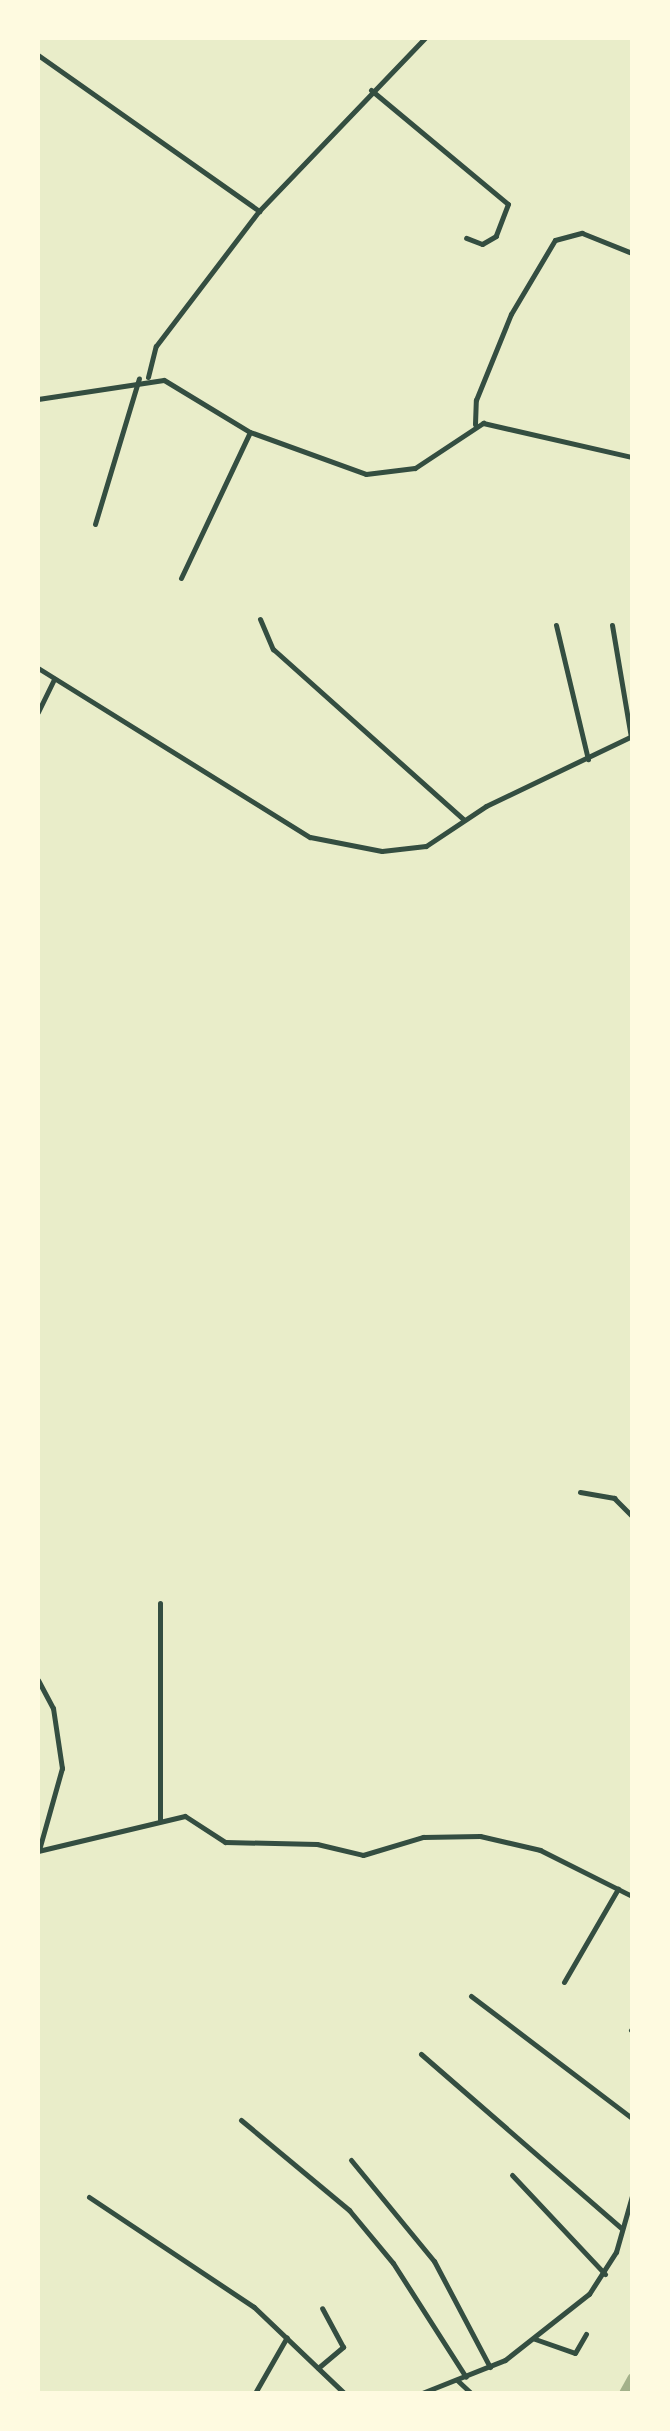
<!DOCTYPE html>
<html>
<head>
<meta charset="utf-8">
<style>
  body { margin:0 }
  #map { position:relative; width:670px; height:2431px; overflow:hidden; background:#e9edc9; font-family:"Public Sans",sans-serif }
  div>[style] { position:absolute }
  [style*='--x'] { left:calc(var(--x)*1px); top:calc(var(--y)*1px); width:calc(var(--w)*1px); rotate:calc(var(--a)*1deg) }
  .canal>* { height:9px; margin:-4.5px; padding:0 4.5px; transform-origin:4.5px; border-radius:4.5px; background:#a3b18a }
  .minor>* { height:5px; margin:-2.5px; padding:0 2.5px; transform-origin:2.5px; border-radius:2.5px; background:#344e41 }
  span { translate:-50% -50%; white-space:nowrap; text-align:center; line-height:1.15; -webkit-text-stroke:6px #fefae0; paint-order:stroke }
  .frame { position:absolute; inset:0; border:40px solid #fefae0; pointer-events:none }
</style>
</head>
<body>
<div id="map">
  <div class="canal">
    <div style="--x:623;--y:2393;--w:18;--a:-61"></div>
  </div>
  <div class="minor">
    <div style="--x:38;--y:55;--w:271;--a:35.2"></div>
    <div style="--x:371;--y:90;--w:178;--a:39.8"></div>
    <div style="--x:508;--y:204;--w:34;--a:111"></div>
    <div style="--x:496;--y:236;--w:16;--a:150"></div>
    <div style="--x:482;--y:244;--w:17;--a:-159"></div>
    <div style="--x:148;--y:377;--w:32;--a:-76"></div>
    <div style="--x:156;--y:346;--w:170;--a:-52.7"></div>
    <div style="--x:259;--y:211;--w:240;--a:-46.2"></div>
    <div style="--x:38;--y:399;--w:127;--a:-8.6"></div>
    <div style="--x:164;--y:380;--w:100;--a:31.2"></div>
    <div style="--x:250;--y:432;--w:123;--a:19.9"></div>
    <div style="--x:366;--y:474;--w:49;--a:-7"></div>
    <div style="--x:415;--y:468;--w:82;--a:-33.5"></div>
    <div style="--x:483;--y:423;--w:153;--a:12.9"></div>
    <div style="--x:475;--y:424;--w:24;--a:-88"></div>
    <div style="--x:476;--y:400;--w:93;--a:-67.9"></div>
    <div style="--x:511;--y:314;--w:86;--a:-59.3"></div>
    <div style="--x:555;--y:240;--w:28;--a:-15"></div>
    <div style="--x:582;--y:233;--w:54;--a:21.8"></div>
    <div style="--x:95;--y:524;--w:152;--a:-73.2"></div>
    <div style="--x:181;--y:578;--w:161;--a:-64.7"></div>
    <div style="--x:260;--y:619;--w:33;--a:67"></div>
    <div style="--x:273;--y:649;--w:256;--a:41.8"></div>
    <div style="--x:556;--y:625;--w:138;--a:76.6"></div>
    <div style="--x:612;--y:625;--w:114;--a:80.4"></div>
    <div style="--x:38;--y:668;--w:320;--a:31.9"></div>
    <div style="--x:310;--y:837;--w:73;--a:11"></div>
    <div style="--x:382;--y:851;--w:44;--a:-6.5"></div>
    <div style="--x:426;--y:846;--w:72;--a:-33.7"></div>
    <div style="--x:486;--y:806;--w:162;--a:-25.6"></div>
    <div style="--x:38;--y:712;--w:37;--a:-64"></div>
    <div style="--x:580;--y:1492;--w:35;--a:10"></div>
    <div style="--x:614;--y:1498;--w:25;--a:45"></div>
    <div style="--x:38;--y:1680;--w:32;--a:62"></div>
    <div style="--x:53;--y:1708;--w:61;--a:81.5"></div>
    <div style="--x:62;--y:1768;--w:85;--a:105.7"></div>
    <div style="--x:160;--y:1820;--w:217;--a:-90"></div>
    <div style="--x:38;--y:1851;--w:151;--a:-13.4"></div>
    <div style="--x:185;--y:1816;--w:48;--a:33"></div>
    <div style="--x:225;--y:1842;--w:92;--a:1.2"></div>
    <div style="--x:317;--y:1844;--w:47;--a:13.4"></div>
    <div style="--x:363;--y:1855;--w:63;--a:-16.7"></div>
    <div style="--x:423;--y:1837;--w:57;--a:-1"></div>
    <div style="--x:480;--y:1836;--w:62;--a:13.1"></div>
    <div style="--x:540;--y:1850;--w:103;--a:26.6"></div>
    <div style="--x:564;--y:1982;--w:108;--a:-59.9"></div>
    <div style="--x:471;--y:1996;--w:202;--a:37.2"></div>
    <div style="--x:631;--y:2030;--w:1;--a:-45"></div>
    <div style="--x:421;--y:2054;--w:265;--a:41"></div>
    <div style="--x:241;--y:2120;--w:141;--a:39.8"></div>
    <div style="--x:349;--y:2210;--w:69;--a:50.3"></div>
    <div style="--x:393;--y:2263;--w:135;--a:57.4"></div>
    <div style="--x:351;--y:2160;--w:131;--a:50.6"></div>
    <div style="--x:434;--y:2261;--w:120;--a:62.2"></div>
    <div style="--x:512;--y:2175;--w:136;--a:46.8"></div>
    <div style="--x:89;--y:2197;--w:198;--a:33.7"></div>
    <div style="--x:254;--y:2307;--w:124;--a:43.7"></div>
    <div style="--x:535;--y:2339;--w:42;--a:19.3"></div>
    <div style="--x:575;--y:2353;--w:22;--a:-60"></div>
    <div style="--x:318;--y:2368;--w:33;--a:-40"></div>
    <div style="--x:343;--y:2347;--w:44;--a:-118.3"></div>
    <div style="--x:457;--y:2380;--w:19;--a:43"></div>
    <div style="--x:255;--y:2393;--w:64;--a:-60.3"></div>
    <div style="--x:422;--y:2393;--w:89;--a:-21.7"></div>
    <div style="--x:505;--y:2360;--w:107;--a:-38.2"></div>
    <div style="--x:589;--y:2294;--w:50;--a:-57.3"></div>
    <div style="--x:616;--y:2252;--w:58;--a:-74.1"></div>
  </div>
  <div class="frame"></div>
</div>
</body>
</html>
